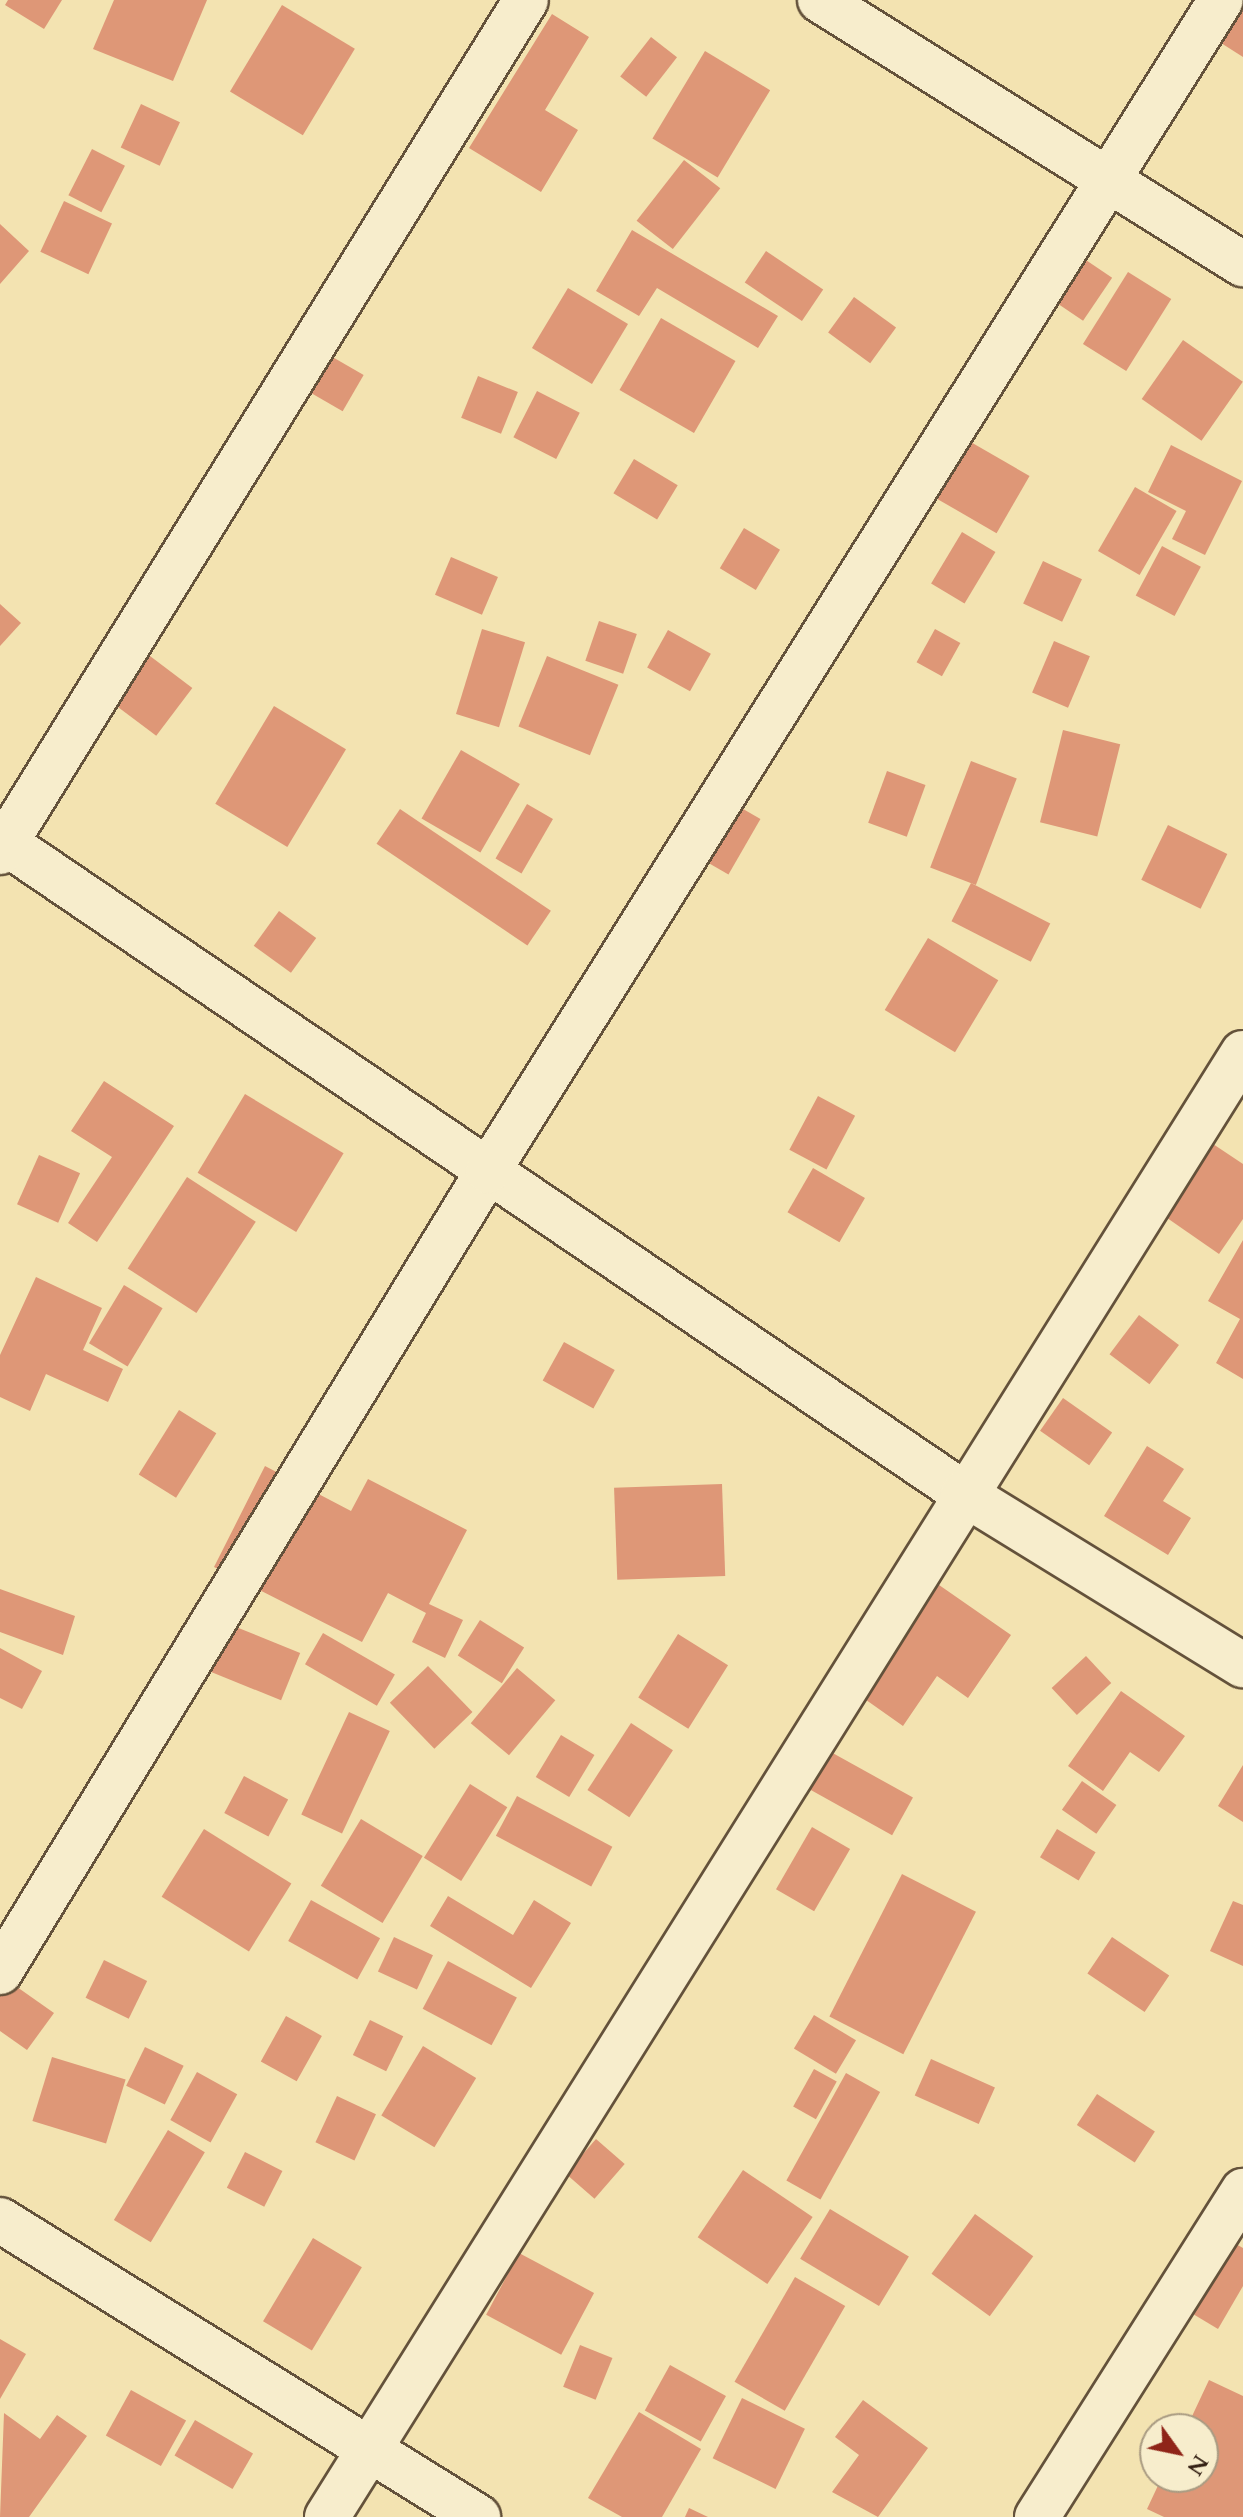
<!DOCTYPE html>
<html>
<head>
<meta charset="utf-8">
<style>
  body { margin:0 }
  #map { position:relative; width:1243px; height:2517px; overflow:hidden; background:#f3e3b1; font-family:Cardo,serif }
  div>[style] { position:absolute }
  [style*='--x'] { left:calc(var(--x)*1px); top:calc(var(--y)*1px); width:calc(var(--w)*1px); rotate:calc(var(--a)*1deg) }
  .building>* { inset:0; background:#de9777; transform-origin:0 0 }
  .roads { filter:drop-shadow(2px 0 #64523b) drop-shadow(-2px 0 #64523b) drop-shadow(0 2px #64523b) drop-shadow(0 -2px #64523b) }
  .minor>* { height:44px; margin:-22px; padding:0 22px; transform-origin:22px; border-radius:22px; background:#f7edcc }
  span { translate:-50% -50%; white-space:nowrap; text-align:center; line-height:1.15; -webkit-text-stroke:6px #f7edcc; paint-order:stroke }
  .north { position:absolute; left:1139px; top:2413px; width:80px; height:80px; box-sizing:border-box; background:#f7edcc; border:2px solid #a99b82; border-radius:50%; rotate:123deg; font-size:22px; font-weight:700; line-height:32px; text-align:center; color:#342114 }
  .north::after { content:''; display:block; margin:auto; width:28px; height:36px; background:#8f2418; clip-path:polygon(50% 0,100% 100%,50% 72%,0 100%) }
</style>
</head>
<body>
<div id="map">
  <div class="building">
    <div style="clip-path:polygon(8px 0,62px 0,44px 29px,5px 5px)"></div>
    <div style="clip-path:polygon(114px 0,207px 0,173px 81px,93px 49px)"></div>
    <div style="clip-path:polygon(1232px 0,1243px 0,1243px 57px,1210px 36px)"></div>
    <div style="left:282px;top:5px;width:85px;height:101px;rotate:31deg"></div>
    <div style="clip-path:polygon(552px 14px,589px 37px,545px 110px,578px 130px,541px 192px,469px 148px)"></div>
    <div style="left:651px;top:37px;width:33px;height:50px;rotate:38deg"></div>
    <div style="left:705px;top:51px;width:76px;height:102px;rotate:31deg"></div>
    <div style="left:141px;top:104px;width:43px;height:48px;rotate:25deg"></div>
    <div style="left:92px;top:149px;width:37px;height:52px;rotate:27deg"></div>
    <div style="left:684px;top:160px;width:46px;height:77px;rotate:38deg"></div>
    <div style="left:64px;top:201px;width:53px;height:56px;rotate:25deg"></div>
    <div style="clip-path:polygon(0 224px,29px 251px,0 284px)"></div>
    <div style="clip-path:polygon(632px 230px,778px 316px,758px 348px,657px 288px,639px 316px,596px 291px)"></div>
    <div style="left:766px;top:251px;width:69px;height:38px;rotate:34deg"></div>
    <div style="left:1074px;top:252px;width:46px;height:52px;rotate:34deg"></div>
    <div style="left:1128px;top:272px;width:51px;height:85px;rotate:32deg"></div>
    <div style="left:568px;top:288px;width:70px;height:70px;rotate:31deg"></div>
    <div style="left:854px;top:297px;width:52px;height:44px;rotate:36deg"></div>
    <div style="left:661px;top:318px;width:86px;height:83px;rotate:30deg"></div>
    <div style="left:1183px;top:340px;width:73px;height:72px;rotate:35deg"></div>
    <div style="left:329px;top:355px;width:40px;height:42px;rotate:30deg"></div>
    <div style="left:478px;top:376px;width:43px;height:45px;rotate:22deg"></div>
    <div style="left:537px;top:391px;width:48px;height:52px;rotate:27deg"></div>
    <div style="left:962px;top:437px;width:78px;height:66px;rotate:30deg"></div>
    <div style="clip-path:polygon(1171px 445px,1242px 481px,1205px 555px,1172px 539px,1186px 511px,1148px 492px)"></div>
    <div style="left:634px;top:459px;width:51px;height:40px;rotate:31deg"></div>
    <div style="left:1135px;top:487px;width:48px;height:74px;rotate:30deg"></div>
    <div style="left:744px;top:528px;width:42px;height:47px;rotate:31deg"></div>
    <div style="left:962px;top:532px;width:39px;height:60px;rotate:31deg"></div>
    <div style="left:1162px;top:546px;width:44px;height:56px;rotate:28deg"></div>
    <div style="left:451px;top:557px;width:51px;height:41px;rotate:23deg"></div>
    <div style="left:1043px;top:561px;width:43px;height:47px;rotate:25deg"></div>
    <div style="clip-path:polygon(0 604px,21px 623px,0 646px)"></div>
    <div style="left:599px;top:621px;width:40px;height:42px;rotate:19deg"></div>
    <div style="left:482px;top:629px;width:45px;height:89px;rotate:17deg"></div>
    <div style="left:935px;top:629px;width:29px;height:38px;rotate:29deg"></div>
    <div style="left:668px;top:630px;width:49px;height:43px;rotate:29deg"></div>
    <div style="left:1054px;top:641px;width:39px;height:56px;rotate:23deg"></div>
    <div style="left:150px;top:656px;width:53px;height:60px;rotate:37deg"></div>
    <div style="left:547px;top:656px;width:77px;height:76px;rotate:22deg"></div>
    <div style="left:274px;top:706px;width:84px;height:114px;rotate:31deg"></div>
    <div style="left:1063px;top:730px;width:59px;height:95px;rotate:14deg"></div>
    <div style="left:461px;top:750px;width:68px;height:79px;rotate:30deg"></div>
    <div style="left:971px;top:761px;width:49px;height:114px;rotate:21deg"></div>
    <div style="left:887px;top:771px;width:41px;height:55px;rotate:20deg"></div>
    <div style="left:731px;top:802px;width:34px;height:64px;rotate:30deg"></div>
    <div style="left:527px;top:804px;width:30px;height:63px;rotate:30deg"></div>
    <div style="left:400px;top:809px;width:182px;height:42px;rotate:34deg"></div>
    <div style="left:1168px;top:825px;width:66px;height:61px;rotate:26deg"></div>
    <div style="left:971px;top:883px;width:89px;height:43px;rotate:27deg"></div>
    <div style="left:279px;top:911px;width:46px;height:43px;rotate:36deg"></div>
    <div style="left:928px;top:938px;width:82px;height:84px;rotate:31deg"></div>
    <div style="clip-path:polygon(104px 1081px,174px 1126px,97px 1242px,68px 1223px,112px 1157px,71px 1131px)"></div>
    <div style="left:245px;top:1094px;width:115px;height:92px;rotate:31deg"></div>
    <div style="left:818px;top:1096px;width:42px;height:61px;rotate:28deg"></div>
    <div style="clip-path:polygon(1207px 1140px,1243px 1164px,1243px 1219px,1219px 1254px,1157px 1211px)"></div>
    <div style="left:39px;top:1155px;width:45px;height:54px;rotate:24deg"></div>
    <div style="left:813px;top:1168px;width:60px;height:51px;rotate:30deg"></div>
    <div style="left:187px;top:1177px;width:82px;height:109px;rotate:33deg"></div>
    <div style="clip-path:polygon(1243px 1240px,1243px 1379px,1216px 1363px,1240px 1319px,1208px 1301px)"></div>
    <div style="clip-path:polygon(36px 1277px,102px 1308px,83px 1350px,123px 1369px,108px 1402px,46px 1374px,30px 1411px,0 1397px,0 1355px)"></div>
    <div style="left:124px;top:1285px;width:45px;height:68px;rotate:31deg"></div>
    <div style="left:1139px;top:1315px;width:50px;height:49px;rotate:37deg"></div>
    <div style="left:564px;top:1342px;width:58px;height:44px;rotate:29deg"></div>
    <div style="left:1063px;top:1398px;width:60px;height:40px;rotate:35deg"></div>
    <div style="left:179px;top:1410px;width:44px;height:76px;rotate:32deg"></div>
    <div style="clip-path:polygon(1147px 1446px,1184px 1469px,1163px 1501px,1191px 1518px,1168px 1555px,1104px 1516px)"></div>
    <div style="clip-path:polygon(265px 1466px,351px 1511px,368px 1479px,467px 1530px,429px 1604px,463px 1620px,445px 1658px,412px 1642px,426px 1613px,388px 1593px,362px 1642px,214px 1567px)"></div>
    <div style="left:722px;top:1484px;width:92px;height:108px;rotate:88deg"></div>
    <div style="clip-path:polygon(929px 1578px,1011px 1635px,968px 1698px,937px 1676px,903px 1726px,852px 1690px)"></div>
    <div style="clip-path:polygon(0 1589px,75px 1616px,63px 1655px,0 1632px)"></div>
    <div style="left:480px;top:1620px;width:52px;height:42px;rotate:32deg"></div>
    <div style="left:226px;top:1623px;width:80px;height:51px;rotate:22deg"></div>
    <div style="left:323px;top:1633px;width:83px;height:36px;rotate:30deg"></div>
    <div style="left:678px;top:1634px;width:59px;height:75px;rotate:32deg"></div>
    <div style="clip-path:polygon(0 1648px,42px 1671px,22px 1709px,0 1698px)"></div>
    <div style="left:1086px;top:1656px;width:37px;height:47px;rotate:47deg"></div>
    <div style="left:428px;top:1666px;width:64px;height:53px;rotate:46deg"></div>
    <div style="left:517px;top:1668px;width:50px;height:72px;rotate:40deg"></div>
    <div style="clip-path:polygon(1121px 1691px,1185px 1736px,1159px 1772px,1130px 1752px,1103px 1791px,1068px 1766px)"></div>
    <div style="left:349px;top:1712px;width:45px;height:113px;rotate:25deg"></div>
    <div style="left:631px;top:1723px;width:50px;height:80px;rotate:33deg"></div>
    <div style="left:561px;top:1735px;width:39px;height:49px;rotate:31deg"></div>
    <div style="left:829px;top:1751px;width:96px;height:43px;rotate:29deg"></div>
    <div style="clip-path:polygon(1243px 1765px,1243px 1822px,1218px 1806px)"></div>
    <div style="left:244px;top:1776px;width:50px;height:42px;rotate:28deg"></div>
    <div style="left:1082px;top:1781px;width:42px;height:35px;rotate:35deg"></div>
    <div style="left:470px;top:1784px;width:44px;height:87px;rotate:32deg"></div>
    <div style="left:517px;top:1796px;width:108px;height:45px;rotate:28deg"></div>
    <div style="left:361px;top:1819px;width:72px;height:78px;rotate:31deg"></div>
    <div style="left:812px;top:1827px;width:44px;height:72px;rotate:30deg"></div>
    <div style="left:204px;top:1829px;width:103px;height:80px;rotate:32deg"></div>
    <div style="left:1057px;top:1829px;width:45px;height:33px;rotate:31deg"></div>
    <div style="left:902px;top:1874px;width:83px;height:160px;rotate:27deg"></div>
    <div style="clip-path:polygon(448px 1896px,513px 1935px,534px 1900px,571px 1923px,531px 1988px,430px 1926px)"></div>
    <div style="left:311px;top:1900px;width:79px;height:47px;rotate:29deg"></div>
    <div style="clip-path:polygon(1233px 1901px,1243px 1905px,1243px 1966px,1210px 1951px)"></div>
    <div style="left:394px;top:1937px;width:43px;height:38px;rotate:25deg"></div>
    <div style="left:1112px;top:1937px;width:69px;height:44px;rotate:34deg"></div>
    <div style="left:104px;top:1960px;width:48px;height:42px;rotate:26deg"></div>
    <div style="left:448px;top:1961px;width:78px;height:54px;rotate:28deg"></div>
    <div style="clip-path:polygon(0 1975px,54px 2013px,27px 2050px,0 2031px)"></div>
    <div style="left:814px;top:2015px;width:49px;height:39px;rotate:31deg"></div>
    <div style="left:286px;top:2016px;width:41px;height:52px;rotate:29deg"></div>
    <div style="left:370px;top:2020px;width:37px;height:39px;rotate:26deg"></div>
    <div style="left:423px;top:2046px;width:62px;height:81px;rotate:31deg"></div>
    <div style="left:145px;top:2047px;width:43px;height:43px;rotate:26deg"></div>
    <div style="left:52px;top:2057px;width:77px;height:67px;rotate:17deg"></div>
    <div style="left:931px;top:2059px;width:70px;height:40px;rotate:24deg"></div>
    <div style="left:814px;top:2069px;width:26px;height:43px;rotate:29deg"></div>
    <div style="left:197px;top:2072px;width:46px;height:55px;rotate:29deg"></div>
    <div style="left:846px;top:2073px;width:39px;height:123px;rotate:29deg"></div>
    <div style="left:1097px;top:2094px;width:69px;height:37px;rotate:33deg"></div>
    <div style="left:337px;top:2096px;width:43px;height:51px;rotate:25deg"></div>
    <div style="left:168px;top:2130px;width:43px;height:105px;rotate:31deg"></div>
    <div style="left:596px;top:2139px;width:38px;height:46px;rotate:41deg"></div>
    <div style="left:245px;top:2152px;width:42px;height:40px;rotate:27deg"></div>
    <div style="left:743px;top:2170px;width:84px;height:81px;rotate:34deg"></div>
    <div style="left:830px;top:2209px;width:92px;height:58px;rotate:31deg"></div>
    <div style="left:975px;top:2214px;width:72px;height:74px;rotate:36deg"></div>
    <div style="clip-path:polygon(1214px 2232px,1243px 2248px,1243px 2286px,1218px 2329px,1173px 2302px)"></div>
    <div style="left:313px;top:2238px;width:57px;height:97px;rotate:31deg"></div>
    <div style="left:519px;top:2253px;width:85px;height:70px;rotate:28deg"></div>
    <div style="left:795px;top:2277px;width:58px;height:121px;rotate:30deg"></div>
    <div style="clip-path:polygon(0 2339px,26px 2354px,0 2399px)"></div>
    <div style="left:580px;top:2345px;width:35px;height:45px;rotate:22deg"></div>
    <div style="left:670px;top:2365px;width:64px;height:52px;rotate:29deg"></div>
    <div style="clip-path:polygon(1209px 2380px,1243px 2396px,1243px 2517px,1164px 2517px,1147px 2509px,1162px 2477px,1203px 2477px,1203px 2429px,1186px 2429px)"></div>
    <div style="left:131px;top:2390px;width:63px;height:52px;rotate:29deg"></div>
    <div style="left:742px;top:2398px;width:70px;height:67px;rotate:26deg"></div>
    <div style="clip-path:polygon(863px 2400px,928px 2448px,878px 2517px,832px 2492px,859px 2455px,835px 2437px)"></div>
    <div style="clip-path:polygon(639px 2412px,701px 2449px,662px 2517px,622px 2517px,588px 2498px)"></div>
    <div style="clip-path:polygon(4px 2413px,40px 2439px,57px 2415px,87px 2436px,29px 2517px,0 2517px)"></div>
    <div style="left:195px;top:2420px;width:67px;height:41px;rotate:30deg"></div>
    <div style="clip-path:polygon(689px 2508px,708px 2517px,685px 2517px)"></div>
  </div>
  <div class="roads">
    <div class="minor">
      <div style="--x:820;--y:0;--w:499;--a:32"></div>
      <div style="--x:0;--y:839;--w:1164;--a:34.18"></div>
      <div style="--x:963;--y:1493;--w:329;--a:31.6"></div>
      <div style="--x:0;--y:852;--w:1001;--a:-58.31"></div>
      <div style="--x:0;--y:1972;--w:938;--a:-58.65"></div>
      <div style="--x:488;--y:1171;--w:1381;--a:-57.96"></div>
      <div style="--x:0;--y:2220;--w:563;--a:31.85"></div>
      <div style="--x:327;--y:2517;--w:1727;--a:-57.97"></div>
      <div style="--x:1037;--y:2517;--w:386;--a:-57.7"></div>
    </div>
  </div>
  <div class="north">N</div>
</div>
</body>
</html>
